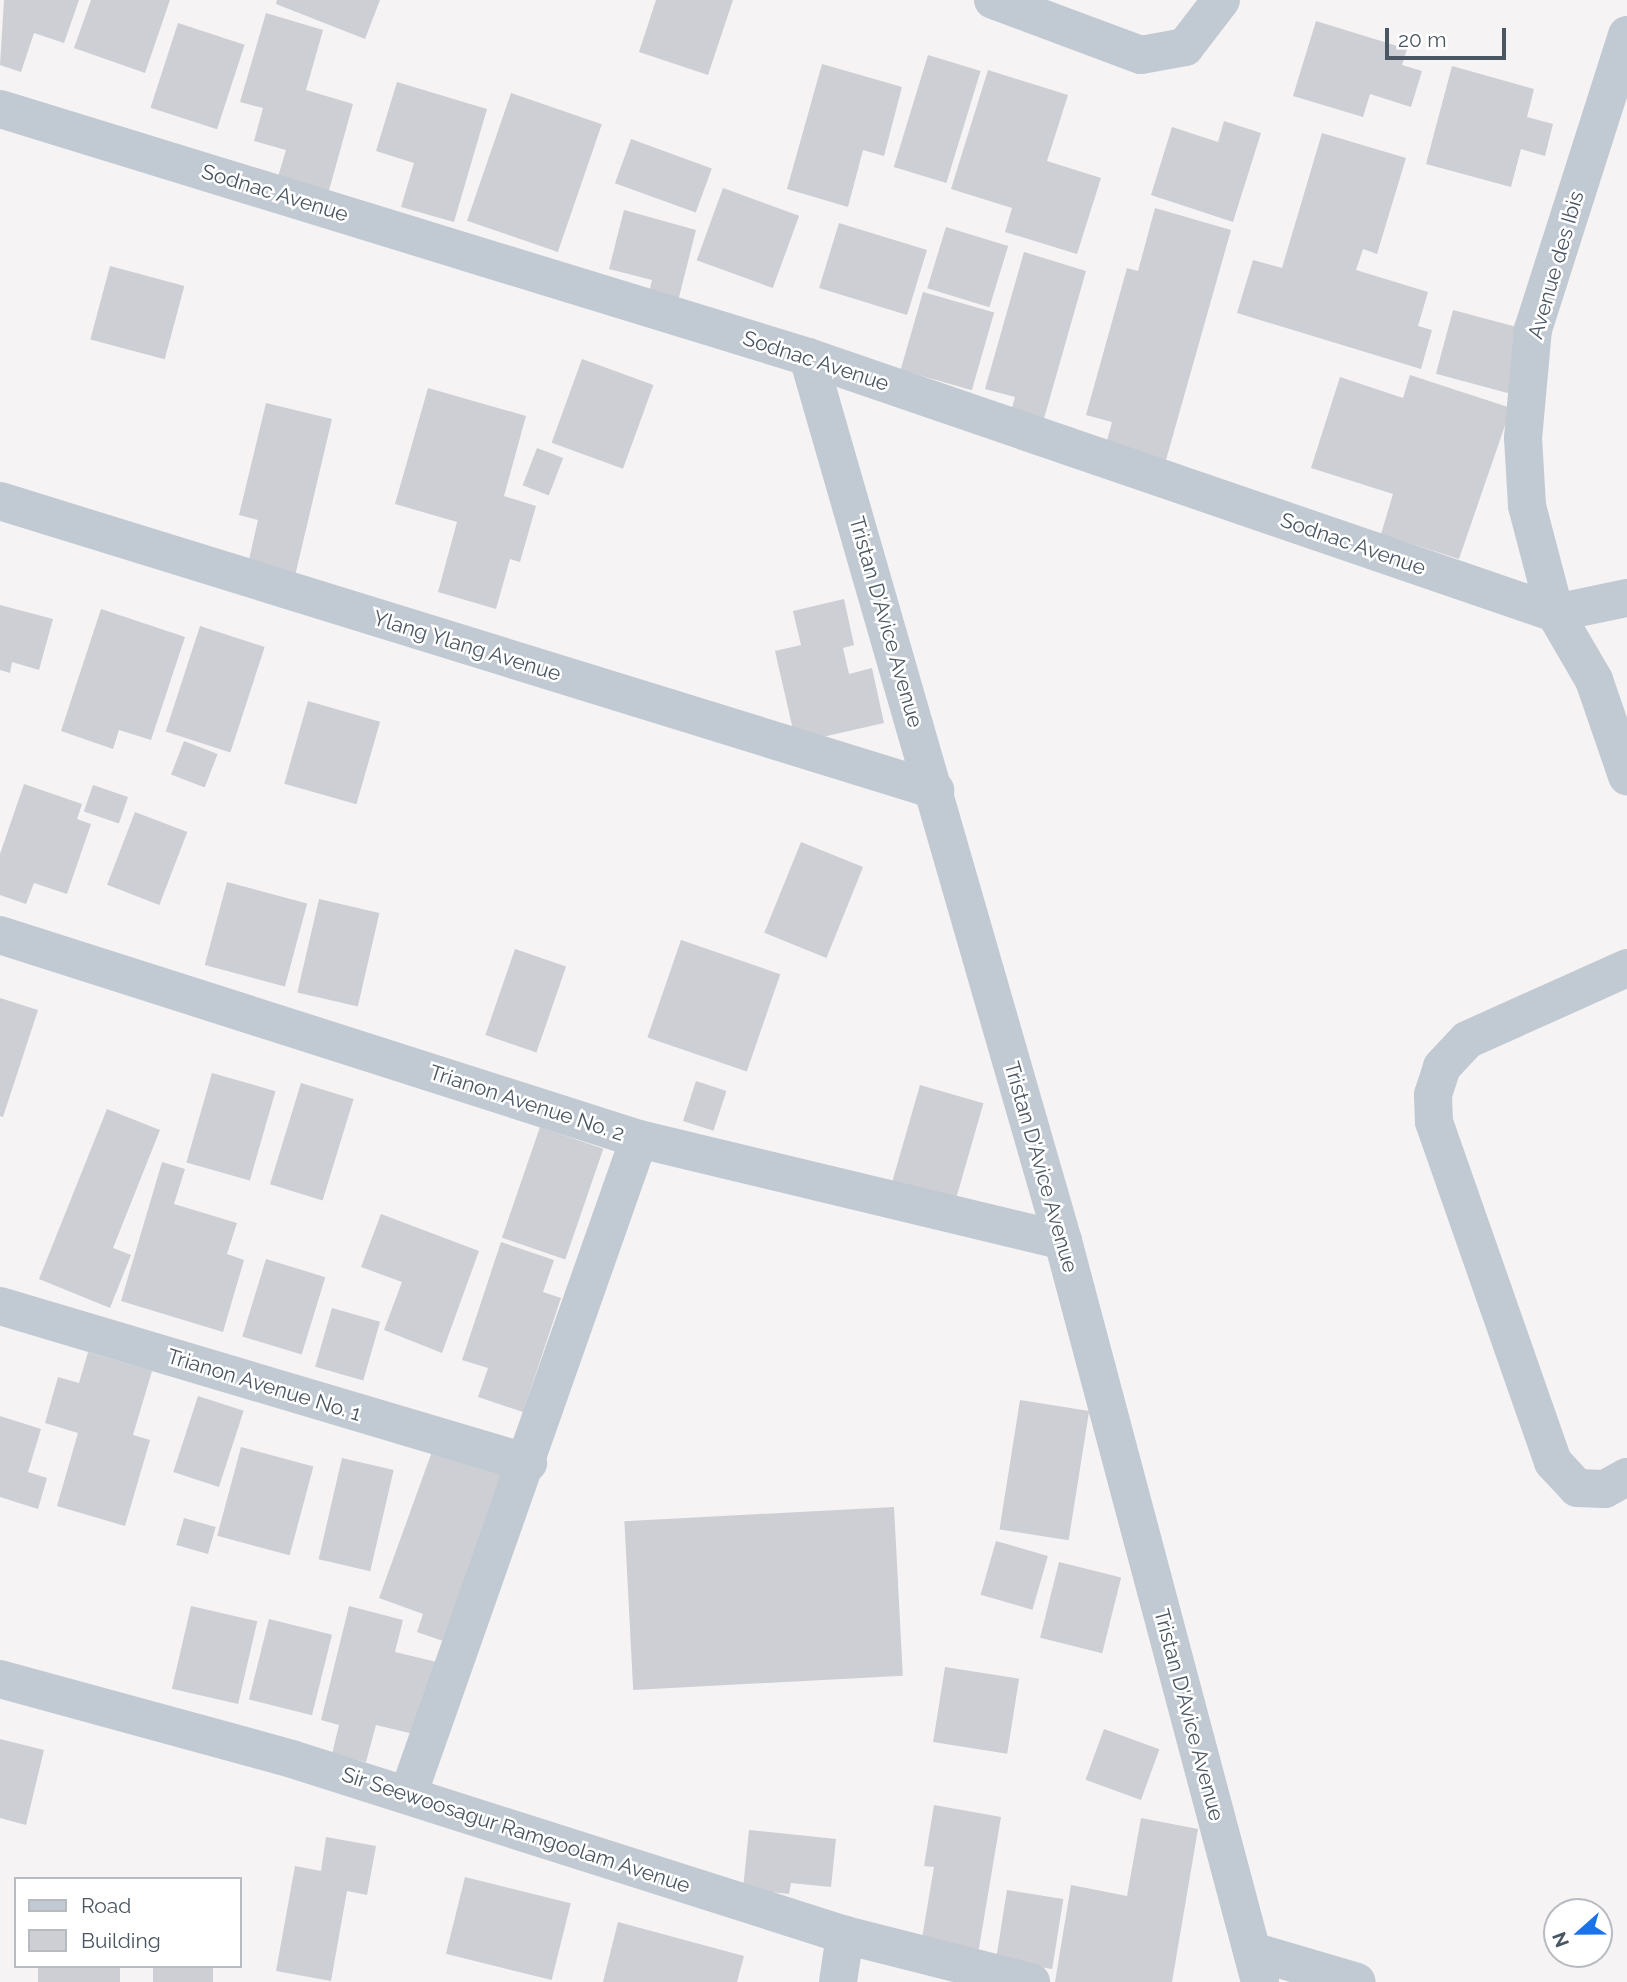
<!DOCTYPE html>
<html>
<head>
<meta charset="utf-8">
<style>
  body { margin:0 }
  #map { position:relative; width:1627px; height:1982px; overflow:hidden; background:#f5f3f3; font-family:Raleway,sans-serif }
  div>[style] { position:absolute }
  [style*='--x'] { left:calc(var(--x)*1px); top:calc(var(--y)*1px); width:calc(var(--w)*1px); rotate:calc(var(--a)*1deg) }
  .building>* { inset:0; background:#cdcfd5; transform-origin:0 0 }
  .minor>* { height:38px; margin:-19px; padding:0 19px; transform-origin:19px; border-radius:19px; background:#c1cad2 }
  span { translate:-50% -50%; white-space:nowrap; text-align:center; line-height:1.15; -webkit-text-stroke:5px #fff; paint-order:stroke }
  .street-label { font-size:21px; color:#4a5661 }
  .legend { position:absolute; left:14px; top:1877px; width:228px; height:91px; box-sizing:border-box; background:#fff; border:2px solid #b7bbc0; margin:0; padding:9px 12px; list-style:none; font-size:21px; color:#4a5661 }
  .legend li { display:flex; align-items:center; gap:14px; height:35px }
  .legend b { width:35px; border:2px solid #b7bbc0 }
  .north { position:absolute; left:1543px; top:1898px; width:70px; height:70px; box-sizing:border-box; background:#fff; border:2px solid #b7bbc0; border-radius:50%; rotate:249deg; font-size:19px; font-weight:700; line-height:28px; text-align:center; color:#4a5661 }
  .north::after { content:''; display:block; margin:auto; width:24px; height:32px; background:#1a73e8; clip-path:polygon(50% 0,100% 100%,50% 72%,0 100%) }
  .scale { position:absolute; left:1385px; top:28px; width:121px; height:32px; box-sizing:border-box; border:4px solid #4a5661; border-top:0; padding-left:9px; font-size:21px; line-height:24px; white-space:nowrap; color:#4a5661; -webkit-text-stroke:5px #fff; paint-order:stroke }
</style>
</head>
<body>
<div id="map">
  <div class="building">
    <div style="clip-path:polygon(4px 0,79px 0,64px 43px,34px 33px,21px 72px,0 65px)"></div>
    <div style="clip-path:polygon(91px 0,170px 0,145px 73px,74px 48px)"></div>
    <div style="clip-path:polygon(277px 0,380px 0,365px 39px,276px 4px)"></div>
    <div style="clip-path:polygon(656px 0,733px 0,708px 75px,639px 52px)"></div>
    <div style="clip-path:polygon(266px 13px,323px 30px,306px 90px,353px 104px,328px 194px,277px 180px,286px 150px,254px 141px,263px 108px,240px 102px)"></div>
    <div style="clip-path:polygon(1316px 21px,1407px 49px,1402px 65px,1422px 71px,1411px 107px,1370px 94px,1363px 117px,1293px 96px)"></div>
    <div style="left:178px;top:23px;width:70px;height:89px;rotate:18deg"></div>
    <div style="left:928px;top:55px;width:55px;height:117px;rotate:17deg"></div>
    <div style="clip-path:polygon(822px 64px,902px 87px,884px 156px,863px 150px,848px 207px,787px 189px)"></div>
    <div style="clip-path:polygon(1452px 66px,1534px 89px,1527px 117px,1553px 124px,1545px 156px,1521px 149px,1511px 187px,1426px 164px)"></div>
    <div style="clip-path:polygon(988px 70px,1068px 95px,1047px 161px,1101px 178px,1077px 254px,1005px 232px,1012px 208px,951px 189px)"></div>
    <div style="clip-path:polygon(397px 82px,487px 109px,454px 222px,401px 207px,414px 163px,376px 151px)"></div>
    <div style="left:511px;top:93px;width:96px;height:135px;rotate:19deg"></div>
    <div style="clip-path:polygon(1224px 121px,1261px 133px,1233px 222px,1151px 195px,1172px 127px,1218px 142px)"></div>
    <div style="clip-path:polygon(1322px 133px,1406px 158px,1377px 254px,1363px 249px,1356px 270px,1428px 292px,1418px 326px,1432px 330px,1421px 369px,1237px 313px,1253px 260px,1282px 268px)"></div>
    <div style="left:631px;top:139px;width:86px;height:47px;rotate:20deg"></div>
    <div style="left:723px;top:188px;width:81px;height:77px;rotate:20deg"></div>
    <div style="clip-path:polygon(1155px 208px,1231px 230px,1164px 467px,1104px 452px,1112px 422px,1086px 415px,1127px 268px,1138px 271px)"></div>
    <div style="clip-path:polygon(624px 210px,696px 230px,676px 309px,647px 301px,652px 280px,609px 269px)"></div>
    <div style="left:839px;top:223px;width:92px;height:68px;rotate:17deg"></div>
    <div style="left:946px;top:227px;width:65px;height:64px;rotate:17deg"></div>
    <div style="clip-path:polygon(1024px 252px,1086px 271px,1041px 429px,1009px 419px,1015px 397px,985px 389px)"></div>
    <div style="left:110px;top:266px;width:77px;height:76px;rotate:15deg"></div>
    <div style="left:923px;top:292px;width:74px;height:81px;rotate:16deg"></div>
    <div style="left:1453px;top:310px;width:80px;height:66px;rotate:15deg"></div>
    <div style="left:582px;top:359px;width:76px;height:89px;rotate:20deg"></div>
    <div style="clip-path:polygon(1410px 375px,1511px 408px,1459px 559px,1381px 534px,1393px 494px,1311px 468px,1340px 377px,1403px 398px)"></div>
    <div style="clip-path:polygon(428px 388px,526px 416px,504px 496px,536px 506px,520px 562px,510px 559px,496px 609px,438px 592px,457px 522px,395px 504px)"></div>
    <div style="clip-path:polygon(266px 403px,332px 419px,295px 576px,248px 564px,258px 520px,239px 515px)"></div>
    <div style="left:537px;top:448px;width:28px;height:40px;rotate:21deg"></div>
    <div style="clip-path:polygon(844px 599px,854px 645px,843px 648px,849px 674px,872px 668px,884px 723px,796px 743px,775px 651px,801px 645px,793px 611px)"></div>
    <div style="clip-path:polygon(0 605px,53px 619px,39px 670px,12px 662px,10px 673px,0 670px)"></div>
    <div style="clip-path:polygon(101px 609px,185px 637px,151px 740px,119px 730px,113px 749px,61px 731px)"></div>
    <div style="left:200px;top:626px;width:68px;height:111px;rotate:18deg"></div>
    <div style="left:308px;top:701px;width:75px;height:86px;rotate:16deg"></div>
    <div style="left:184px;top:741px;width:36px;height:36px;rotate:21deg"></div>
    <div style="clip-path:polygon(24px 784px,82px 804px,77px 819px,91px 824px,67px 894px,34px 883px,26px 904px,0 895px,0 854px)"></div>
    <div style="left:93px;top:785px;width:37px;height:28px;rotate:19deg"></div>
    <div style="left:135px;top:812px;width:56px;height:78px;rotate:21deg"></div>
    <div style="left:801px;top:842px;width:67px;height:98px;rotate:22deg"></div>
    <div style="left:227px;top:882px;width:83px;height:86px;rotate:15deg"></div>
    <div style="left:319px;top:899px;width:62px;height:96px;rotate:13deg"></div>
    <div style="left:681px;top:940px;width:105px;height:103px;rotate:19deg"></div>
    <div style="left:515px;top:949px;width:54px;height:91px;rotate:19deg"></div>
    <div style="clip-path:polygon(0 998px,38px 1010px,3px 1117px,0 1116px)"></div>
    <div style="left:212px;top:1073px;width:66px;height:93px;rotate:16deg"></div>
    <div style="left:696px;top:1081px;width:32px;height:42px;rotate:18deg"></div>
    <div style="left:301px;top:1083px;width:55px;height:106px;rotate:17deg"></div>
    <div style="left:920px;top:1085px;width:66px;height:107px;rotate:16deg"></div>
    <div style="clip-path:polygon(107px 1109px,160px 1130px,113px 1248px,131px 1255px,110px 1308px,39px 1279px)"></div>
    <div style="left:540px;top:1127px;width:67px;height:117px;rotate:19deg"></div>
    <div style="clip-path:polygon(162px 1162px,185px 1169px,174px 1204px,237px 1223px,227px 1254px,244px 1260px,223px 1332px,121px 1301px)"></div>
    <div style="clip-path:polygon(381px 1214px,479px 1251px,442px 1353px,384px 1330px,402px 1282px,361px 1267px)"></div>
    <div style="clip-path:polygon(501px 1242px,554px 1260px,543px 1292px,561px 1298px,523px 1412px,478px 1397px,488px 1368px,462px 1360px)"></div>
    <div style="left:266px;top:1259px;width:62px;height:81px;rotate:17deg"></div>
    <div style="left:332px;top:1308px;width:50px;height:61px;rotate:16deg"></div>
    <div style="clip-path:polygon(88px 1352px,152px 1371px,133px 1435px,150px 1440px,125px 1526px,57px 1506px,78px 1433px,45px 1423px,58px 1377px,79px 1383px)"></div>
    <div style="left:198px;top:1396px;width:48px;height:80px;rotate:18deg"></div>
    <div style="left:1020px;top:1400px;width:70px;height:131px;rotate:9deg"></div>
    <div style="clip-path:polygon(0 1416px,41px 1429px,28px 1472px,47px 1478px,38px 1509px,0 1497px)"></div>
    <div style="clip-path:polygon(434px 1446px,508px 1472px,446px 1642px,417px 1632px,423px 1614px,379px 1598px)"></div>
    <div style="left:241px;top:1447px;width:75px;height:92px;rotate:15deg"></div>
    <div style="left:342px;top:1458px;width:53px;height:104px;rotate:13deg"></div>
    <div style="left:894px;top:1507px;width:169px;height:270px;rotate:87deg"></div>
    <div style="left:184px;top:1518px;width:33px;height:28px;rotate:16deg"></div>
    <div style="left:996px;top:1541px;width:54px;height:56px;rotate:16deg"></div>
    <div style="left:1059px;top:1562px;width:64px;height:78px;rotate:14deg"></div>
    <div style="left:191px;top:1606px;width:68px;height:85px;rotate:13deg"></div>
    <div style="clip-path:polygon(349px 1606px,403px 1620px,395px 1652px,445px 1664px,426px 1737px,376px 1725px,366px 1762px,332px 1754px,339px 1725px,321px 1720px)"></div>
    <div style="left:269px;top:1619px;width:65px;height:83px;rotate:14deg"></div>
    <div style="left:945px;top:1667px;width:75px;height:76px;rotate:9deg"></div>
    <div style="left:1104px;top:1729px;width:59px;height:54px;rotate:20deg"></div>
    <div style="clip-path:polygon(0 1739px,44px 1750px,26px 1825px,0 1818px)"></div>
    <div style="clip-path:polygon(934px 1805px,1001px 1817px,978px 1954px,921px 1944px,934px 1867px,924px 1866px)"></div>
    <div style="clip-path:polygon(1141px 1818px,1198px 1829px,1172px 1982px,1055px 1982px,1071px 1885px,1127px 1896px)"></div>
    <div style="clip-path:polygon(749px 1830px,836px 1839px,831px 1887px,791px 1883px,789px 1894px,743px 1889px)"></div>
    <div style="clip-path:polygon(326px 1837px,376px 1846px,367px 1895px,347px 1891px,331px 1981px,276px 1971px,295px 1866px,321px 1871px)"></div>
    <div style="left:465px;top:1877px;width:109px;height:79px;rotate:14deg"></div>
    <div style="left:1007px;top:1890px;width:57px;height:71px;rotate:9deg"></div>
    <div style="clip-path:polygon(618px 1922px,744px 1956px,737px 1982px,603px 1982px)"></div>
    <div style="left:38px;top:1966px;width:82px;height:16px"></div>
    <div style="left:153px;top:1966px;width:60px;height:16px"></div>
  </div>
  <div class="minor">
    <div style="--x:993;--y:0;--w:158;--a:20.4"></div>
    <div style="--x:1141;--y:55;--w:45;--a:-10.3"></div>
    <div style="--x:1185;--y:47;--w:59;--a:-52.5"></div>
    <div style="--x:1627;--y:35;--w:309;--a:107.7"></div>
    <div style="--x:1533;--y:329;--w:109;--a:95.2"></div>
    <div style="--x:1523;--y:438;--w:68;--a:86.6"></div>
    <div style="--x:1527;--y:506;--w:111;--a:75.3"></div>
    <div style="--x:1555;--y:613;--w:78;--a:59.8"></div>
    <div style="--x:1594;--y:680;--w:102;--a:71"></div>
    <div style="--x:0;--y:109;--w:845;--a:17.06"></div>
    <div style="--x:808;--y:357;--w:790;--a:18.92"></div>
    <div style="--x:1555;--y:613;--w:74;--a:-11.8"></div>
    <div style="--x:808;--y:357;--w:920;--a:73.91"></div>
    <div style="--x:1063;--y:1241;--w:767;--a:75.11"></div>
    <div style="--x:0;--y:501;--w:979;--a:17.18"></div>
    <div style="--x:0;--y:935;--w:671;--a:17.71"></div>
    <div style="--x:639;--y:1139;--w:436;--a:13.5"></div>
    <div style="--x:1627;--y:968;--w:175;--a:155.8"></div>
    <div style="--x:1467;--y:1040;--w:37;--a:133"></div>
    <div style="--x:1442;--y:1067;--w:29;--a:108"></div>
    <div style="--x:1433;--y:1095;--w:27;--a:88"></div>
    <div style="--x:1434;--y:1122;--w:360;--a:70.7"></div>
    <div style="--x:1553;--y:1462;--w:35;--a:47"></div>
    <div style="--x:1577;--y:1488;--w:28;--a:2"></div>
    <div style="--x:1605;--y:1489;--w:25;--a:-29"></div>
    <div style="--x:0;--y:1306;--w:551;--a:16.56"></div>
    <div style="--x:0;--y:1679;--w:303;--a:15.3"></div>
    <div style="--x:292;--y:1759;--w:580;--a:17.65"></div>
    <div style="--x:845;--y:1935;--w:192;--a:14.2"></div>
    <div style="--x:408;--y:1795;--w:695;--a:-70.6"></div>
    <div style="--x:1252;--y:1951;--w:109;--a:16.4"></div>
    <div style="--x:838;--y:1982;--w:48;--a:-81.5"></div>
  </div>
  <div class="street-label">
    <span style="left:275px;top:193px;rotate:17deg">Sodnac Avenue</span>
    <span style="left:1556px;top:265px;rotate:-74deg">Avenue des Ibis</span>
    <span style="left:816px;top:361px;rotate:18deg">Sodnac Avenue</span>
    <span style="left:1353px;top:544px;rotate:19deg">Sodnac Avenue</span>
    <span style="left:886px;top:622px;rotate:74deg">Tristan D'Avice Avenue</span>
    <span style="left:467px;top:646px;rotate:17deg">Ylang Ylang Avenue</span>
    <span style="left:527px;top:1103px;rotate:18deg">Trianon Avenue No. 2</span>
    <span style="left:1041px;top:1167px;rotate:74deg">Tristan D'Avice Avenue</span>
    <span style="left:264px;top:1385px;rotate:17deg">Trianon Avenue No. 1</span>
    <span style="left:1189px;top:1715px;rotate:75deg">Tristan D'Avice Avenue</span>
    <span style="left:516px;top:1830px;rotate:18deg">Sir Seewoosagur Ramgoolam Avenue</span>
  </div>
  <ul class="legend">
  <li><b style="height:9px;background:#c1cad2"></b>Road</li>
  <li><b style="height:19px;background:#cdcfd5"></b>Building</li>
  </ul>
  <div class="north">N</div>
  <div class="scale">20 m</div>
</div>
</body>
</html>
